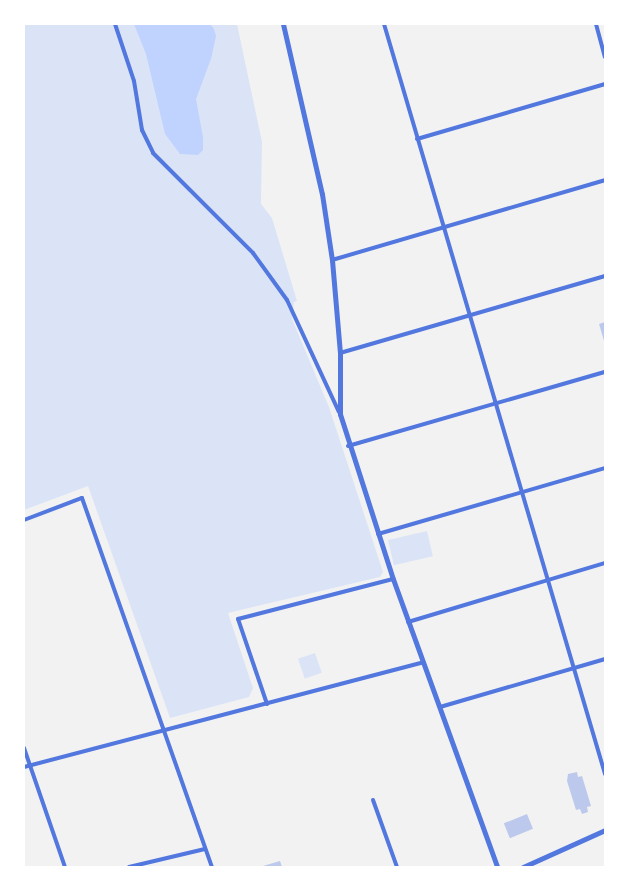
<!DOCTYPE html>
<html>
<head>
<meta charset="utf-8">
<style>
  body { margin:0 }
  #map { position:relative; width:629px; height:891px; overflow:hidden; background:#f2f2f2; font-family:Commissioner,sans-serif }
  div>[style] { position:absolute }
  [style*='--x'] { left:calc(var(--x)*1px); top:calc(var(--y)*1px); width:calc(var(--w)*1px); rotate:calc(var(--a)*1deg) }
  .green>* { inset:0; background:#dbe4f7; transform-origin:0 0 }
  .water>* { inset:0; background:#bfd3fe }
  .building>* { inset:0; background:#bdc9ec; transform-origin:0 0 }
  .minor>* { height:4px; margin:-2px; padding:0 2px; transform-origin:2px; border-radius:2px; background:#5277de }
  .tertiary>* { height:5px; margin:-2.5px; padding:0 2.5px; transform-origin:2.5px; border-radius:2.5px; background:#5277de }
  span { translate:-50% -50%; white-space:nowrap; text-align:center; line-height:1.15; -webkit-text-stroke:4px #fff; paint-order:stroke }
  .frame { position:absolute; inset:0; border:25px solid #fff; pointer-events:none }
</style>
</head>
<body>
<div id="map">
  <div class="green">
    <div style="clip-path:polygon(24px 24px,237px 24px,262px 142px,261px 204px,272px 218px,297px 301px,294px 302px,292px 319px,329px 407px,383px 572px,380px 577px,228px 613px,253px 688px,249px 697px,170px 718px,88px 486px,24px 510px)"></div>
    <div style="left:427px;top:531px;width:26px;height:40px;rotate:77deg"></div>
    <div style="left:315px;top:653px;width:21px;height:18px;rotate:71deg"></div>
  </div>
  <div class="water">
    <div style="clip-path:polygon(134px 24px,210px 24px,214px 29px,216px 36px,211px 59px,196px 99px,203px 137px,203px 150px,198px 155px,180px 154px,165px 134px,146px 54px)"></div>
  </div>
  <div class="building">
    <div style="clip-path:polygon(605px 322px,605px 344px,599px 324px)"></div>
    <div style="clip-path:polygon(577px 772px,578px 777px,582px 776px,591px 806px,587px 807px,588px 812px,582px 814px,580px 809px,576px 810px,567px 781px,568px 774px)"></div>
    <div style="left:527px;top:814px;width:16px;height:25px;rotate:68deg"></div>
    <div style="clip-path:polygon(280px 861px,282px 867px,264px 867px,263px 866px)"></div>
  </div>
  <div class="minor">
    <div style="--x:115;--y:24;--w:60;--a:71.6"></div>
    <div style="--x:134;--y:81;--w:50;--a:80.7"></div>
    <div style="--x:142;--y:130;--w:25;--a:64"></div>
    <div style="--x:153;--y:153;--w:141;--a:45"></div>
    <div style="--x:253;--y:253;--w:58;--a:54.1"></div>
    <div style="--x:287;--y:300;--w:123;--a:65.1"></div>
    <div style="--x:384;--y:24;--w:782;--a:73.58"></div>
    <div style="--x:596;--y:24;--w:34;--a:75"></div>
    <div style="--x:417;--y:139;--w:196;--a:-16.3"></div>
    <div style="--x:332;--y:260;--w:284;--a:-16.3"></div>
    <div style="--x:340;--y:353;--w:276;--a:-16.2"></div>
    <div style="--x:348;--y:446;--w:267;--a:-16.1"></div>
    <div style="--x:24;--y:520;--w:62;--a:-20.8"></div>
    <div style="--x:82;--y:498;--w:391;--a:70.6"></div>
    <div style="--x:378;--y:534;--w:236;--a:-16.2"></div>
    <div style="--x:408;--y:622;--w:206;--a:-16.7"></div>
    <div style="--x:267;--y:704;--w:90;--a:-108.8"></div>
    <div style="--x:238;--y:619;--w:160;--a:-14.5"></div>
    <div style="--x:440;--y:707;--w:172;--a:-16.2"></div>
    <div style="--x:24;--y:748;--w:126;--a:71"></div>
    <div style="--x:24;--y:767;--w:413;--a:-14.7"></div>
    <div style="--x:373;--y:800;--w:71;--a:70.3"></div>
    <div style="--x:129;--y:867;--w:78;--a:-13.3"></div>
  </div>
  <div class="tertiary">
    <div style="--x:283;--y:24;--w:174;--a:77.1"></div>
    <div style="--x:322;--y:194;--w:67;--a:81.4"></div>
    <div style="--x:332;--y:260;--w:93;--a:85.1"></div>
    <div style="--x:340;--y:353;--w:61;--a:90"></div>
    <div style="--x:340;--y:414;--w:173;--a:72.2"></div>
    <div style="--x:393;--y:579;--w:306;--a:70.1"></div>
    <div style="--x:523;--y:867;--w:90;--a:-24.3"></div>
  </div>
  <div class="frame"></div>
</div>
</body>
</html>
